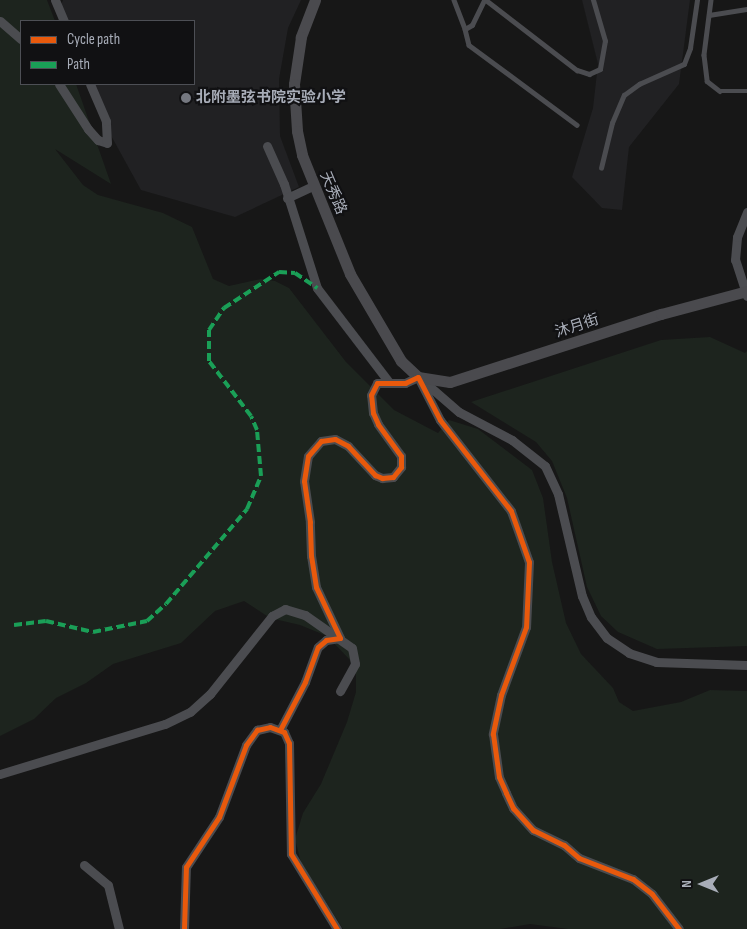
<!DOCTYPE html>
<html>
<head>
<meta charset="utf-8">
<style>
  body { margin:0 }
  #map { position:relative; width:747px; height:929px; overflow:hidden; background:#171717; font-family:"Sofia Sans Condensed","Noto Sans SC",sans-serif }
  div>[style] { position:absolute }
  [style*='--x'] { left:calc(var(--x)*1px); top:calc(var(--y)*1px); width:calc(var(--w)*1px); rotate:calc(var(--a)*1deg) }
  .built>* { inset:0; background:#212123 }
  .green>* { inset:0; background:#1d241e }
  .lane>* { height:4.5px; margin:-2.25px; padding:0 2.25px; transform-origin:2.25px; border-radius:2.25px; background:#4b4c50 }
  .street>* { height:9px; margin:-4.5px; padding:0 4.5px; transform-origin:4.5px; border-radius:4.5px; background:#4b4c50 }
  .secondary>* { height:11px; margin:-5.5px; padding:0 5.5px; transform-origin:5.5px; border-radius:5.5px; background:#4a4a4e }
  .quiet>* { height:4px; margin-top:-2px; transform-origin:0; background:repeating-linear-gradient(90deg,#1a9f57 0 8px,transparent 0 12px) }
  .cycleway>* { height:5px; margin:-2.5px; padding:0 2.5px; transform-origin:2.5px; border-radius:2.5px; background:#e8590c }
  .dots>* { width:14px; height:14px; translate:-50% -50%; box-sizing:border-box; border:2px solid #111113; border-radius:50% }
  span { translate:-50% -50%; white-space:nowrap; text-align:center; line-height:1.15; -webkit-text-stroke:4.5px #111113; paint-order:stroke }
  .poi-label { font-size:15px; color:#a8adb8; font-weight:700 }
  .left { translate:0 -50%; text-align:left }
  .street-label { font-size:15px; color:#a8adb8 }
  .legend { position:absolute; left:20px; top:20px; width:175px; height:65px; box-sizing:border-box; background:#111113; border:1px solid #4d4f55; margin:0; padding:6px 9px; list-style:none; font-size:15px; color:#a8adb8 }
  .legend li { display:flex; align-items:center; gap:10px; height:25px }
  .legend b { width:25px; border:1px solid #4d4f55 }
  .north { position:absolute; left:677px; top:859px; width:50px; height:50px; -webkit-text-stroke:4px #111113; paint-order:stroke; rotate:270deg; font-size:14px; font-weight:700; line-height:20px; text-align:center; color:#a8adb8 }
  .north::after { content:''; display:block; margin:auto; width:18px; height:22px; background:#a8adb8; clip-path:polygon(50% 0,100% 100%,50% 72%,0 100%) }
</style>
</head>
<body>
<div id="map">
  <div class="built">
    <div style="clip-path:polygon(63px 0,301px 0,288px 28px,279px 79px,280px 136px,299px 187px,235px 217px,141px 190px,98px 112px,87px 84px,194px 84px,194px 21px,63px 21px,59px 10px)"></div>
    <div style="clip-path:polygon(582px 0,690px 0,679px 84px,629px 147px,622px 210px,602px 208px,572px 177px,593px 108px,598px 64px)"></div>
  </div>
  <div class="green">
    <div style="clip-path:polygon(0 0,47px 0,55px 21px,21px 21px,21px 84px,76px 84px,111px 184px,55px 149px,83px 185px,98px 195px,163px 213px,192px 227px,213px 279px,229px 286px,261px 279px,275px 281px,289px 288px,346px 362px,394px 410px,438px 433px,449px 420px,478px 429px,532px 470px,543px 498px,552px 562px,566px 623px,581px 654px,613px 688px,619px 702px,633px 711px,681px 702px,710px 690px,747px 691px,747px 929px,568px 929px,530px 924px,500px 929px,343px 929px,301px 863px,295px 839px,303px 813px,321px 784px,347px 722px,356px 692px,356px 675px,350px 660px,327px 636px,300px 625px,270px 618px,244px 601px,215px 611px,181px 643px,113px 664px,86px 683px,56px 698px,34px 719px,0 736px)"></div>
    <div style="clip-path:polygon(710px 337px,745px 353px,747px 351px,747px 646px,657px 649px,618px 632px,601px 616px,587px 587px,567px 498px,552px 461px,536px 442px,471px 402px,661px 340px)"></div>
  </div>
  <div class="lane">
    <div style="--x:454;--y:0;--w:31;--a:69"></div>
    <div style="--x:465;--y:29;--w:8;--a:-30"></div>
    <div style="--x:472;--y:25;--w:28;--a:-64"></div>
    <div style="--x:486;--y:0;--w:115;--a:37.6"></div>
    <div style="--x:577;--y:70;--w:13;--a:18"></div>
    <div style="--x:589;--y:74;--w:12;--a:-24"></div>
    <div style="--x:600;--y:69;--w:28;--a:-80"></div>
    <div style="--x:605;--y:41;--w:43;--a:-106.3"></div>
    <div style="--x:711;--y:0;--w:55;--a:97.3"></div>
    <div style="--x:704;--y:55;--w:26;--a:83"></div>
    <div style="--x:707;--y:81;--w:16;--a:38"></div>
    <div style="--x:720;--y:91;--w:27;--a:0"></div>
    <div style="--x:709;--y:15;--w:38;--a:-9"></div>
    <div style="--x:465;--y:29;--w:16;--a:76"></div>
    <div style="--x:469;--y:45;--w:134;--a:36.5"></div>
    <div style="--x:601;--y:168;--w:46;--a:-76.3"></div>
    <div style="--x:612;--y:123;--w:30;--a:-67"></div>
    <div style="--x:624;--y:95;--w:19;--a:-36"></div>
    <div style="--x:639;--y:84;--w:49;--a:-24"></div>
    <div style="--x:684;--y:64;--w:17;--a:-69"></div>
    <div style="--x:690;--y:48;--w:49;--a:-81.7"></div>
  </div>
  <div class="street">
    <div style="--x:55;--y:0;--w:23;--a:67"></div>
    <div style="--x:0;--y:21;--w:28;--a:41"></div>
    <div style="--x:59;--y:84;--w:54;--a:57.2"></div>
    <div style="--x:88;--y:129;--w:15;--a:48"></div>
    <div style="--x:98;--y:140;--w:9;--a:18"></div>
    <div style="--x:107;--y:143;--w:22;--a:-93"></div>
    <div style="--x:106;--y:121;--w:40;--a:-113.4"></div>
    <div style="--x:267;--y:146;--w:42;--a:65.9"></div>
    <div style="--x:284;--y:184;--w:109;--a:72.4"></div>
    <div style="--x:317;--y:288;--w:117;--a:52.6"></div>
    <div style="--x:287;--y:198;--w:29;--a:-25"></div>
    <div style="--x:747;--y:296;--w:38;--a:-108"></div>
    <div style="--x:735;--y:260;--w:23;--a:-85"></div>
    <div style="--x:737;--y:237;--w:27;--a:-68"></div>
    <div style="--x:418;--y:377;--w:48;--a:62.9"></div>
    <div style="--x:440;--y:420;--w:115;--a:52"></div>
    <div style="--x:511;--y:511;--w:54;--a:70.6"></div>
    <div style="--x:529;--y:562;--w:65;--a:92.6"></div>
    <div style="--x:526;--y:627;--w:72;--a:110.2"></div>
    <div style="--x:501;--y:695;--w:40;--a:102"></div>
    <div style="--x:493;--y:734;--w:43;--a:82.1"></div>
    <div style="--x:499;--y:777;--w:17;--a:66"></div>
    <div style="--x:506;--y:793;--w:17;--a:65"></div>
    <div style="--x:513;--y:808;--w:30;--a:48"></div>
    <div style="--x:533;--y:830;--w:34;--a:26"></div>
    <div style="--x:564;--y:845;--w:20;--a:41"></div>
    <div style="--x:579;--y:858;--w:58;--a:21.3"></div>
    <div style="--x:633;--y:879;--w:24;--a:38"></div>
    <div style="--x:652;--y:894;--w:44;--a:52.4"></div>
    <div style="--x:422;--y:380;--w:49;--a:40.9"></div>
    <div style="--x:459;--y:412;--w:60;--a:27.8"></div>
    <div style="--x:512;--y:440;--w:42;--a:38.2"></div>
    <div style="--x:545;--y:466;--w:31;--a:65"></div>
    <div style="--x:558;--y:494;--w:105;--a:76.8"></div>
    <div style="--x:582;--y:596;--w:23;--a:67"></div>
    <div style="--x:591;--y:617;--w:26;--a:53"></div>
    <div style="--x:607;--y:638;--w:27;--a:34"></div>
    <div style="--x:629;--y:653;--w:28;--a:18"></div>
    <div style="--x:656;--y:662;--w:91;--a:1.9"></div>
    <div style="--x:281;--y:728;--w:52;--a:-62.4"></div>
    <div style="--x:305;--y:682;--w:37;--a:-70"></div>
    <div style="--x:318;--y:647;--w:11;--a:-41"></div>
    <div style="--x:326;--y:640;--w:14;--a:-8"></div>
    <div style="--x:340;--y:638;--w:56;--a:-115.2"></div>
    <div style="--x:316;--y:587;--w:31;--a:-99"></div>
    <div style="--x:311;--y:556;--w:34;--a:-92"></div>
    <div style="--x:310;--y:522;--w:41;--a:-98.3"></div>
    <div style="--x:304;--y:481;--w:25;--a:-81"></div>
    <div style="--x:308;--y:456;--w:20;--a:-49"></div>
    <div style="--x:321;--y:441;--w:14;--a:-8"></div>
    <div style="--x:335;--y:439;--w:15;--a:28"></div>
    <div style="--x:348;--y:446;--w:40;--a:47"></div>
    <div style="--x:375;--y:475;--w:8;--a:23"></div>
    <div style="--x:382;--y:478;--w:11;--a:-5"></div>
    <div style="--x:393;--y:477;--w:13;--a:-51"></div>
    <div style="--x:401;--y:467;--w:11;--a:-90"></div>
    <div style="--x:401;--y:456;--w:39;--a:-126"></div>
    <div style="--x:378;--y:424;--w:12;--a:-114"></div>
    <div style="--x:373;--y:413;--w:18;--a:-96"></div>
    <div style="--x:371;--y:395;--w:13;--a:-63"></div>
    <div style="--x:377;--y:383;--w:28;--a:0"></div>
    <div style="--x:405;--y:383;--w:14;--a:-25"></div>
    <div style="--x:0;--y:774;--w:172;--a:-16.9"></div>
    <div style="--x:165;--y:724;--w:28;--a:-26"></div>
    <div style="--x:190;--y:712;--w:27;--a:-42"></div>
    <div style="--x:210;--y:694;--w:100;--a:-51.5"></div>
    <div style="--x:272;--y:616;--w:15;--a:-28"></div>
    <div style="--x:285;--y:609;--w:21;--a:17"></div>
    <div style="--x:305;--y:615;--w:57;--a:35.1"></div>
    <div style="--x:352;--y:648;--w:16;--a:79"></div>
    <div style="--x:355;--y:664;--w:31;--a:119"></div>
    <div style="--x:84;--y:865;--w:31;--a:40"></div>
    <div style="--x:108;--y:885;--w:45;--a:76"></div>
    <div style="--x:184;--y:929;--w:62;--a:-88.2"></div>
    <div style="--x:186;--y:867;--w:60;--a:-56.6"></div>
    <div style="--x:219;--y:817;--w:77;--a:-69.4"></div>
    <div style="--x:246;--y:745;--w:19;--a:-54"></div>
    <div style="--x:257;--y:730;--w:13;--a:-13"></div>
    <div style="--x:270;--y:727;--w:15;--a:20"></div>
    <div style="--x:284;--y:732;--w:12;--a:66"></div>
    <div style="--x:289;--y:743;--w:111;--a:89"></div>
    <div style="--x:291;--y:854;--w:88;--a:58.5"></div>
  </div>
  <div class="secondary">
    <div style="--x:315;--y:0;--w:40;--a:111"></div>
    <div style="--x:301;--y:37;--w:48;--a:98.5"></div>
    <div style="--x:294;--y:84;--w:47;--a:86.3"></div>
    <div style="--x:297;--y:131;--w:25;--a:78"></div>
    <div style="--x:302;--y:155;--w:128;--a:68"></div>
    <div style="--x:350;--y:274;--w:101;--a:59.6"></div>
    <div style="--x:401;--y:361;--w:23;--a:43"></div>
    <div style="--x:418;--y:377;--w:32;--a:9"></div>
    <div style="--x:450;--y:382;--w:222;--a:-17.9"></div>
    <div style="--x:661;--y:314;--w:89;--a:-15"></div>
  </div>
  <div class="quiet">
    <div style="--x:14;--y:625;--w:32;--a:-7"></div>
    <div style="--x:46;--y:621;--w:48;--a:13.2"></div>
    <div style="--x:93;--y:632;--w:55;--a:-11.5"></div>
    <div style="--x:147;--y:621;--w:25;--a:-42"></div>
    <div style="--x:166;--y:604;--w:125;--a:-49.5"></div>
    <div style="--x:247;--y:509;--w:36;--a:-67"></div>
    <div style="--x:261;--y:476;--w:46;--a:-95"></div>
    <div style="--x:257;--y:430;--w:15;--a:-113"></div>
    <div style="--x:251;--y:416;--w:69;--a:-127.4"></div>
    <div style="--x:209;--y:361;--w:31;--a:-90"></div>
    <div style="--x:209;--y:330;--w:27;--a:-56"></div>
    <div style="--x:224;--y:308;--w:66;--a:-33.2"></div>
    <div style="--x:279;--y:272;--w:16;--a:4"></div>
    <div style="--x:295;--y:273;--w:27;--a:34"></div>
  </div>
  <div class="cycleway">
    <div style="--x:281;--y:728;--w:52;--a:-62.4"></div>
    <div style="--x:305;--y:682;--w:37;--a:-70"></div>
    <div style="--x:318;--y:647;--w:11;--a:-41"></div>
    <div style="--x:326;--y:640;--w:14;--a:-8"></div>
    <div style="--x:340;--y:638;--w:56;--a:-115.2"></div>
    <div style="--x:316;--y:587;--w:31;--a:-99"></div>
    <div style="--x:311;--y:556;--w:34;--a:-92"></div>
    <div style="--x:310;--y:522;--w:41;--a:-98.3"></div>
    <div style="--x:304;--y:481;--w:25;--a:-81"></div>
    <div style="--x:308;--y:456;--w:20;--a:-49"></div>
    <div style="--x:321;--y:441;--w:14;--a:-8"></div>
    <div style="--x:335;--y:439;--w:15;--a:28"></div>
    <div style="--x:348;--y:446;--w:40;--a:47"></div>
    <div style="--x:375;--y:475;--w:8;--a:23"></div>
    <div style="--x:382;--y:478;--w:11;--a:-5"></div>
    <div style="--x:393;--y:477;--w:13;--a:-51"></div>
    <div style="--x:401;--y:467;--w:11;--a:-90"></div>
    <div style="--x:401;--y:456;--w:39;--a:-126"></div>
    <div style="--x:378;--y:424;--w:12;--a:-114"></div>
    <div style="--x:373;--y:413;--w:18;--a:-96"></div>
    <div style="--x:371;--y:395;--w:13;--a:-63"></div>
    <div style="--x:377;--y:383;--w:28;--a:0"></div>
    <div style="--x:405;--y:383;--w:14;--a:-25"></div>
    <div style="--x:418;--y:377;--w:48;--a:62.9"></div>
    <div style="--x:440;--y:420;--w:115;--a:52"></div>
    <div style="--x:511;--y:511;--w:54;--a:70.6"></div>
    <div style="--x:529;--y:562;--w:65;--a:92.6"></div>
    <div style="--x:526;--y:627;--w:72;--a:110.2"></div>
    <div style="--x:501;--y:695;--w:40;--a:102"></div>
    <div style="--x:493;--y:734;--w:43;--a:82.1"></div>
    <div style="--x:499;--y:777;--w:17;--a:66"></div>
    <div style="--x:506;--y:793;--w:17;--a:65"></div>
    <div style="--x:513;--y:808;--w:30;--a:48"></div>
    <div style="--x:533;--y:830;--w:34;--a:26"></div>
    <div style="--x:564;--y:845;--w:20;--a:41"></div>
    <div style="--x:579;--y:858;--w:58;--a:21.3"></div>
    <div style="--x:633;--y:879;--w:24;--a:38"></div>
    <div style="--x:652;--y:894;--w:44;--a:52.4"></div>
    <div style="--x:184;--y:929;--w:62;--a:-88.2"></div>
    <div style="--x:186;--y:867;--w:60;--a:-56.6"></div>
    <div style="--x:219;--y:817;--w:77;--a:-69.4"></div>
    <div style="--x:246;--y:745;--w:19;--a:-54"></div>
    <div style="--x:257;--y:730;--w:13;--a:-13"></div>
    <div style="--x:270;--y:727;--w:15;--a:20"></div>
    <div style="--x:284;--y:732;--w:12;--a:66"></div>
    <div style="--x:289;--y:743;--w:111;--a:89"></div>
    <div style="--x:291;--y:854;--w:88;--a:58.5"></div>
  </div>
  <div class="dots">
    <div style="left:186px;top:98px;background:#757880"></div>
  </div>
  <div class="poi-label">
    <span class="left" style="left:196px;top:98px">北附墨弦书院实验小学</span>
  </div>
  <div class="street-label">
    <span style="left:333px;top:193px;rotate:67deg">天秀路</span>
    <span style="left:577px;top:326px;rotate:-18deg">沐月街</span>
  </div>
  <ul class="legend">
  <li><b style="height:6px;background:#e8590c"></b>Cycle path</li>
  <li><b style="height:6px;background:#1a9f57"></b>Path</li>
  </ul>
  <div class="north">N</div>
</div>
</body>
</html>
